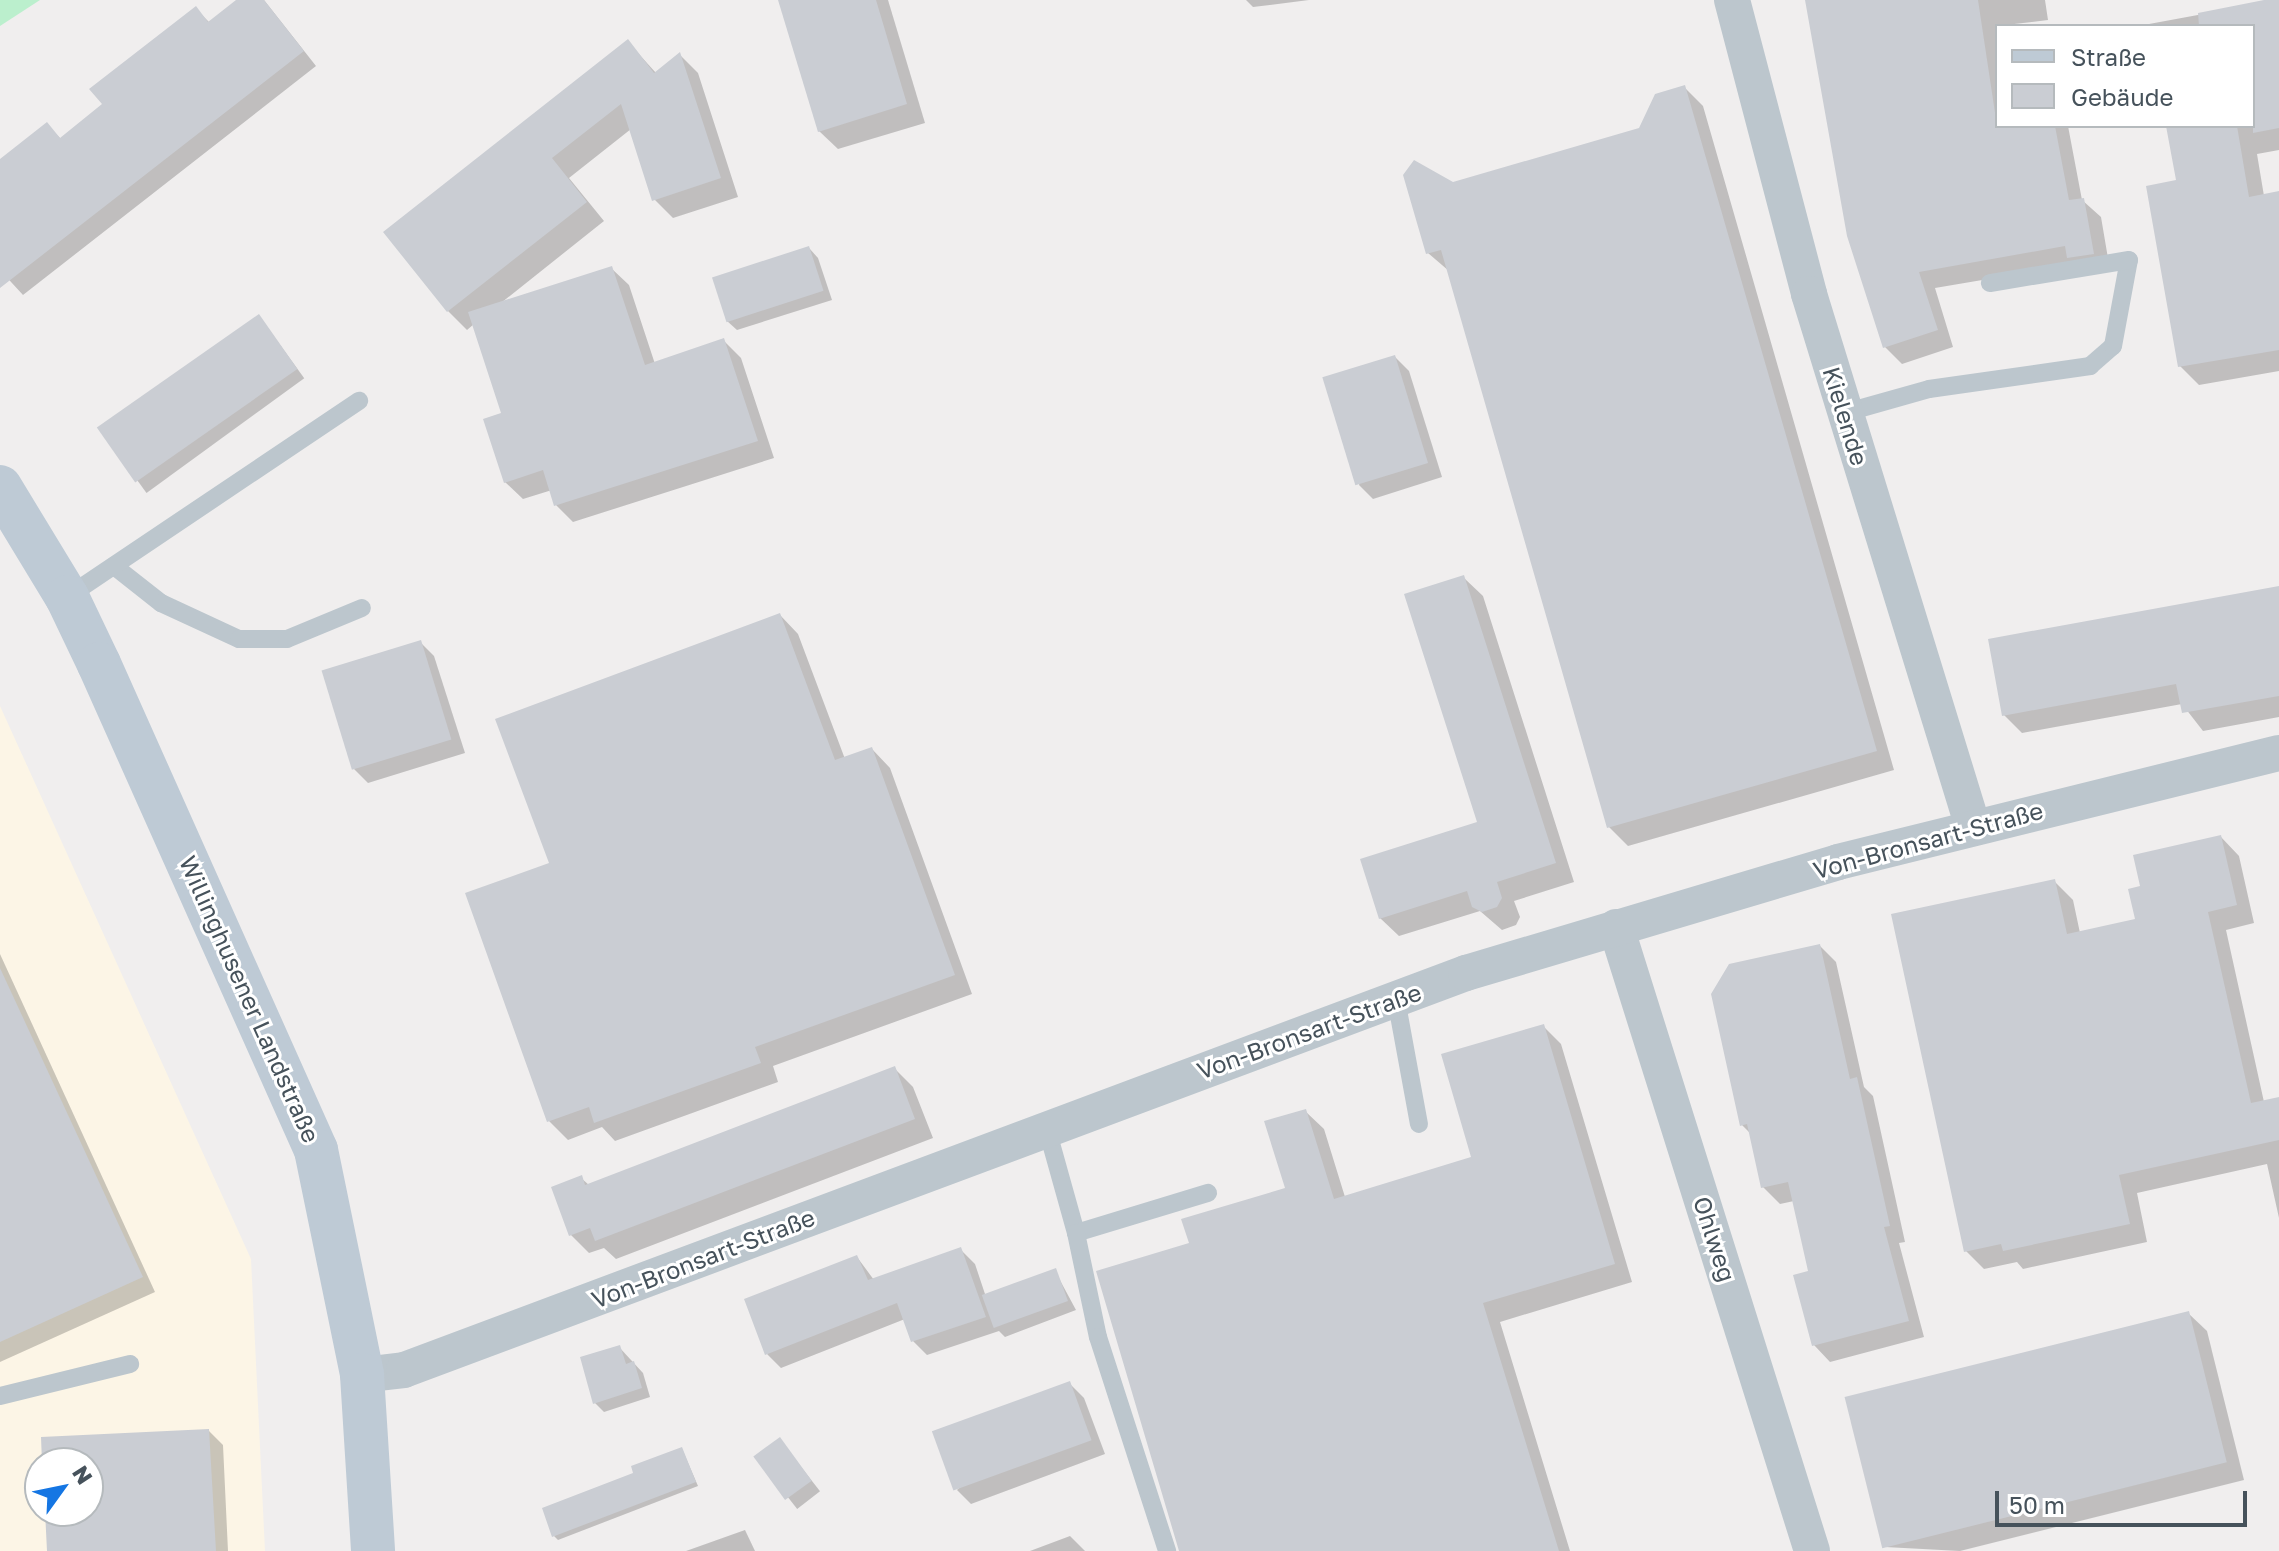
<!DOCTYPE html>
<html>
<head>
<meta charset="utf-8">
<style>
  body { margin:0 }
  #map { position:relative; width:2279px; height:1551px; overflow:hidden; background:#f0eeee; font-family:"Golos Text",sans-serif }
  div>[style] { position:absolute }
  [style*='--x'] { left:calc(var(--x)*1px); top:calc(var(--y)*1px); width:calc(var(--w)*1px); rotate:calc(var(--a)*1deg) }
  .commercial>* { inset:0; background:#fcf5e6 }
  .green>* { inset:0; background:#bbefcd }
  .shadow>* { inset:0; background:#0003; transform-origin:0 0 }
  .building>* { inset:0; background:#cacdd3; transform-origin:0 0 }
  .service>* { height:18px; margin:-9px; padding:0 9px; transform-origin:9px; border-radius:9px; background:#bcc6cd }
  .minor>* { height:36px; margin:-18px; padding:0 18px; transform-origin:18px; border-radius:18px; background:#bcc6cd }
  .secondary>* { height:44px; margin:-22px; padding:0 22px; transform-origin:22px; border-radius:22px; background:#becad5 }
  span { translate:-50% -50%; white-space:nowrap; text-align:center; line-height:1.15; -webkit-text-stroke:6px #fff; paint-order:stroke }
  .street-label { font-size:24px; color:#46525b }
  .legend { position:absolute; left:1995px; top:24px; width:260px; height:104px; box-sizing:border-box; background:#fff; border:2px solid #b5babd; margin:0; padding:10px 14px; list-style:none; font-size:24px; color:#46525b }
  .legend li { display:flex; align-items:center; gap:16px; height:40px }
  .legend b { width:40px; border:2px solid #b5babd }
  .north { position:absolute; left:24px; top:1447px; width:80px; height:80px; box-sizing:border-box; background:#fff; border:2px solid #b5babd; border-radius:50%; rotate:57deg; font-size:22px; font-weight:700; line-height:32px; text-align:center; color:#46525b }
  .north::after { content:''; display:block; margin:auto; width:28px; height:36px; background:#1576e3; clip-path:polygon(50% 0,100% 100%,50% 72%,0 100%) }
  .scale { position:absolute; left:1995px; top:1491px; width:252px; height:36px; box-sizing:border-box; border:4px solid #46525b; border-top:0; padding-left:10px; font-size:24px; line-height:28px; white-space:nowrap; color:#46525b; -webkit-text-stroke:6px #fff; paint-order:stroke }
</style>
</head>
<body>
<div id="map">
  <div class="commercial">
    <div style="clip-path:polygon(evenodd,0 706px,251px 1259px,265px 1551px,0 1551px,0 706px,40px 1463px,88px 1463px,88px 1511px,40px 1511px,40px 1463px)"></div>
  </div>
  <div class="green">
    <div style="clip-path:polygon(0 0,40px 0,0 26px)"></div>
  </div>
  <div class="shadow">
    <div style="clip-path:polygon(239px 0,264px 0,316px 66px,23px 295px,0 270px,0 162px,47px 125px,61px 139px,105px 105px,195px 8px,210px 23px)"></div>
    <div style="clip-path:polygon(780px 0,888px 0,925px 123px,838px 149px,819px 131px)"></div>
    <div style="clip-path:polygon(1246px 0,1309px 0,1253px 7px)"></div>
    <div style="clip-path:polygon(1807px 0,2045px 0,2048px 20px,1997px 26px,1997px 126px,2068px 126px,2082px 200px,2101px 217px,2110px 270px,2076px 264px,1935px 288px,1953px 347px,1902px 364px,1885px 347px)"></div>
    <div style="clip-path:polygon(2279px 0,2279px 150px,2257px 154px,2264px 196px,2279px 193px,2279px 371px,2199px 385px,2180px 366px,2179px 182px,2168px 126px,2253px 126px,2253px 26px,2149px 24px)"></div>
    <div style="clip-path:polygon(628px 42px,656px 73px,680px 55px,698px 73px,738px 197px,673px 218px,654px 199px,631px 129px,569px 178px,604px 221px,501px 303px,611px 268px,629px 285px,655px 364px,724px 341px,741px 358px,774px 458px,573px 522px,556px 505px,552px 490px,523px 499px,505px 482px,503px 415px,474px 324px,467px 330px,448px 311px,386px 233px)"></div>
    <div style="clip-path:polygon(1684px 87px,1703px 106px,1894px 770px,1628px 846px,1609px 827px,1449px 271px,1428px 253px,1452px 184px,1641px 129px)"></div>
    <div style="clip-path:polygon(809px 248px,818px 258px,832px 300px,737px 330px,727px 321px)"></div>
    <div style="left:259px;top:316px;width:77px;height:195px;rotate:54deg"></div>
    <div style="clip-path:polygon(1395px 357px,1409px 371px,1442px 477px,1373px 499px,1359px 485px)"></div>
    <div style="clip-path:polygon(1464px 578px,1483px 596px,1574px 882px,1514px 901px,1520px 917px,1516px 925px,1502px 930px,1480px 911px,1399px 936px,1380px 918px,1479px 823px)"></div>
    <div style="clip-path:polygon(2279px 588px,2279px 717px,2203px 731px,2182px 704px,2022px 733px,2004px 715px)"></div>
    <div style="clip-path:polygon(780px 615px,798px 634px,845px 759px,872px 749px,890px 768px,972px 994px,773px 1066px,778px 1082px,615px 1141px,602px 1127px,568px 1140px,549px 1121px,552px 864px)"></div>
    <div style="clip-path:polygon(420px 642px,434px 656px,465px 753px,368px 783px,354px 769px)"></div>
    <div style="clip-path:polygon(2221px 837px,2239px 856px,2254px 923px,2226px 930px,2264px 1102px,2279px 1099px,2279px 1218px,2267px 1164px,2137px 1193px,2147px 1242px,2023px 1269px,2017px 1262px,1984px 1269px,1966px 1251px,2054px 881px,2073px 900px,2080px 933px,2137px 921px,2142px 888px)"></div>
    <div style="clip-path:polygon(1820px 946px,1836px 962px,1864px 1087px,1873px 1096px,1905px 1242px,1899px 1243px,1924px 1337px,1830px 1362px,1814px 1345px,1810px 1272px,1794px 1201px,1780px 1204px,1763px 1187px,1751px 1134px,1742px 1125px)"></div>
    <div style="clip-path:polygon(0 954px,155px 1292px,0 1362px)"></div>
    <div style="clip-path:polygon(1543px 1026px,1561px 1044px,1632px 1282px,1500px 1322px,1570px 1551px,1182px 1551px,1191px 1244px,1287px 1189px,1305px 1111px,1324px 1129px,1345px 1197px,1474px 1158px)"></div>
    <div style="clip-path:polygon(894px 1068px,913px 1087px,933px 1138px,616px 1259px,604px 1248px,589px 1253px,571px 1235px,581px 1178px,589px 1185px)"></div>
    <div style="clip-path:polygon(961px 1250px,975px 1264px,986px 1297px,1055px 1271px,1076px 1310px,1005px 1337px,999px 1331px,927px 1355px,913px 1341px,905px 1319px,781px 1368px,767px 1354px,857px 1257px,874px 1280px)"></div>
    <div style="clip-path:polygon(2188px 1313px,2207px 1331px,2244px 1480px,1960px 1551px,1885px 1547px)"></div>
    <div style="clip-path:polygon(619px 1347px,643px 1373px,650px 1397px,604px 1412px,595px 1403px)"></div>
    <div style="clip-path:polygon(1070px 1384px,1084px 1398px,1105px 1454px,971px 1504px,957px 1490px)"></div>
    <div style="clip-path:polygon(209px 1431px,223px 1445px,228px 1551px,49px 1551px,47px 1511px,88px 1511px,88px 1463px,44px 1463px)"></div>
    <div style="left:780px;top:1440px;width:65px;height:29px;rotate:52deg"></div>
    <div style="clip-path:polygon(682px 1449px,698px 1486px,558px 1540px,554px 1536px,636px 1474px)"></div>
    <div style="clip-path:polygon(745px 1530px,755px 1551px,686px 1551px)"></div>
    <div style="clip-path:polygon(1070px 1536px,1085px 1551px,1030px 1551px)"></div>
  </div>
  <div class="building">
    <div style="clip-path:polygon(236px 0,264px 0,304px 51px,0 288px,0 159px,47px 122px,60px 138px,102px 104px,89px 89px,196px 6px,208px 22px)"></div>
    <div style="clip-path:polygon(778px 0,876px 0,907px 104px,818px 132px)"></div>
    <div style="clip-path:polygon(1805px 0,1978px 0,1997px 126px,2055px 126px,2069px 200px,2084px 198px,2094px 254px,2067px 258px,2065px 246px,1919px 272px,1938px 330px,1883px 348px,1847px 236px)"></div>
    <div style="clip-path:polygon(2264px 0,2279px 0,2279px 128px,2253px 133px,2253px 26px,2199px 26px,2198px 13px)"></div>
    <div style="clip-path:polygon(628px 39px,654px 73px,680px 52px,721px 178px,652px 201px,621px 104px,552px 158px,587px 202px,447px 312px,383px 232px)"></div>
    <div style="clip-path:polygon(1685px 85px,1877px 751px,1607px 828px,1441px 250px,1426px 254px,1403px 175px,1414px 160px,1453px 182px,1639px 128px,1655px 94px)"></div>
    <div style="clip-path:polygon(2166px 126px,2237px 126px,2249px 197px,2279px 191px,2279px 350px,2178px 367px,2146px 186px,2176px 180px)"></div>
    <div style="left:809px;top:246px;width:47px;height:102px;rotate:72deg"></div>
    <div style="clip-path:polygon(612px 266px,645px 365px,724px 338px,758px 441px,554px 506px,543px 470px,504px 483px,483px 419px,501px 413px,468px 312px)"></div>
    <div style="left:259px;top:314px;width:67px;height:198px;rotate:55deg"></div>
    <div style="left:1395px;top:355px;width:113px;height:76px;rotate:73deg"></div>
    <div style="clip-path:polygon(1464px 575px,1556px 863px,1497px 882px,1502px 898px,1497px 907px,1482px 912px,1472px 907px,1467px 891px,1379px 919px,1360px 859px,1477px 822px,1404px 594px)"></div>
    <div style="clip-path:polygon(2279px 586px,2279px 696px,2182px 713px,2176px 684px,2002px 716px,1988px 639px)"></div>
    <div style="clip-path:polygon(780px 613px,835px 760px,872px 747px,955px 975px,755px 1047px,761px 1063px,594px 1123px,589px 1107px,547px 1122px,465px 893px,549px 863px,495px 719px)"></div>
    <div style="left:421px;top:640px;width:104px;height:104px;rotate:73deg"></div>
    <div style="clip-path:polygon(2221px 835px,2237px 905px,2208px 912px,2251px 1103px,2279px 1097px,2279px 1140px,2119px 1175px,2130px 1224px,2003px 1251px,2001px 1244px,1964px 1252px,1891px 914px,2055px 879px,2067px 934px,2135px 919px,2128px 889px,2140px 886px,2133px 855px)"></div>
    <div style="clip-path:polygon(1820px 944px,1850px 1079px,1857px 1077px,1890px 1226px,1884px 1227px,1909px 1321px,1812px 1346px,1793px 1275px,1808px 1271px,1788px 1182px,1761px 1188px,1747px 1124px,1740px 1126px,1711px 994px,1729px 964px)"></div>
    <div style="clip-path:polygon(0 968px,143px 1277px,0 1342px)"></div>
    <div style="clip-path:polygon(1544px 1024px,1615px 1264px,1483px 1303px,1559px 1551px,1179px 1551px,1096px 1271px,1189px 1243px,1181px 1219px,1285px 1188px,1264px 1121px,1306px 1109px,1334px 1199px,1471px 1157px,1441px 1054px)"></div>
    <div style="clip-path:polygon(895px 1066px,915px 1119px,595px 1241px,590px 1228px,569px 1236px,551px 1187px,582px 1175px,585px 1185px)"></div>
    <div style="clip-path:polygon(961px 1247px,986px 1317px,911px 1342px,897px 1303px,765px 1355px,744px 1299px,857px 1255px,868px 1280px)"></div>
    <div style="left:1056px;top:1268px;width:35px;height:79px;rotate:70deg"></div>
    <div style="left:2189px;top:1311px;width:156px;height:355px;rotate:76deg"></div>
    <div style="clip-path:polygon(620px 1345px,626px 1364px,634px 1361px,642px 1388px,593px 1404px,580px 1357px)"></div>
    <div style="left:1070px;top:1381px;width:63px;height:147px;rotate:70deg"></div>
    <div style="clip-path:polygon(209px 1429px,216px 1551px,47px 1551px,45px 1511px,88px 1511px,88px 1463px,42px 1463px,41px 1437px)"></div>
    <div style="left:780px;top:1437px;width:54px;height:33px;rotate:54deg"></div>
    <div style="clip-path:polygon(682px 1447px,696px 1482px,552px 1537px,542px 1508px,633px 1473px,631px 1466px)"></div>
  </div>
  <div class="service">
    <div style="--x:1844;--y:413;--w:88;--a:-15.8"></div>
    <div style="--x:1929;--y:389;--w:163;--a:-8.1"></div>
    <div style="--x:2090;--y:366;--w:30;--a:-41"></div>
    <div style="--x:2113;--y:346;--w:87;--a:-79.5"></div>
    <div style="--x:2129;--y:260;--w:141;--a:170.6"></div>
    <div style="--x:114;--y:566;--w:60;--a:38.2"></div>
    <div style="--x:161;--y:603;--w:86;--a:24.8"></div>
    <div style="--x:239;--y:639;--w:48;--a:0"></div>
    <div style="--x:287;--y:639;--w:81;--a:-22.5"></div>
    <div style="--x:67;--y:597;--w:352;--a:-33.9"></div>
    <div style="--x:1396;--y:999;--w:127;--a:79.6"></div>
    <div style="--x:1047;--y:1129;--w:108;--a:74.4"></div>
    <div style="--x:1076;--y:1233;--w:138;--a:-16.9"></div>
    <div style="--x:1076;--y:1233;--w:106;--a:78.1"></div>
    <div style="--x:1098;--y:1337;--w:225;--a:72.1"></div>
    <div style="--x:0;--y:1396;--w:134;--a:-13.8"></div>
  </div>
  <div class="minor">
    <div style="--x:1732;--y:0;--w:304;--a:75.3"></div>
    <div style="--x:1809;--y:294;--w:558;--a:72.9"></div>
    <div style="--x:1616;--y:927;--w:654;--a:72.56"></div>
    <div style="--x:362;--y:1375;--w:42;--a:-6.8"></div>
    <div style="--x:404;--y:1370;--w:1134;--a:-20.5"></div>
    <div style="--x:1466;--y:973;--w:388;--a:-16.6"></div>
    <div style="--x:1838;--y:862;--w:454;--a:-13.9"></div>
  </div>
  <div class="secondary">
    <div style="--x:0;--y:487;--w:129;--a:58.7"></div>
    <div style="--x:67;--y:597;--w:74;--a:64.5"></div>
    <div style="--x:99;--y:664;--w:532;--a:65.94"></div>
    <div style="--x:316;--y:1150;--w:230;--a:78.4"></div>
    <div style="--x:362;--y:1375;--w:176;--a:86.4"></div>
  </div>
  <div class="street-label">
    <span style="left:1846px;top:416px;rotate:73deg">Kielende</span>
    <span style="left:1928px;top:840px;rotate:-15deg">Von-Bronsart-Straße</span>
    <span style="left:250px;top:999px;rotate:66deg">Willinghusener Landstraße</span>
    <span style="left:1309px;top:1031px;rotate:-20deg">Von-Bronsart-Straße</span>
    <span style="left:1715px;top:1239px;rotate:72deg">Ohlweg</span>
    <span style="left:703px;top:1258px;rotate:-21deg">Von-Bronsart-Straße</span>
  </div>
  <ul class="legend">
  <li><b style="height:10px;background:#becad5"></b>Straße</li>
  <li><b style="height:22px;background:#cacdd3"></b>Gebäude</li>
  </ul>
  <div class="north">N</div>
  <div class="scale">50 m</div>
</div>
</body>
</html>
